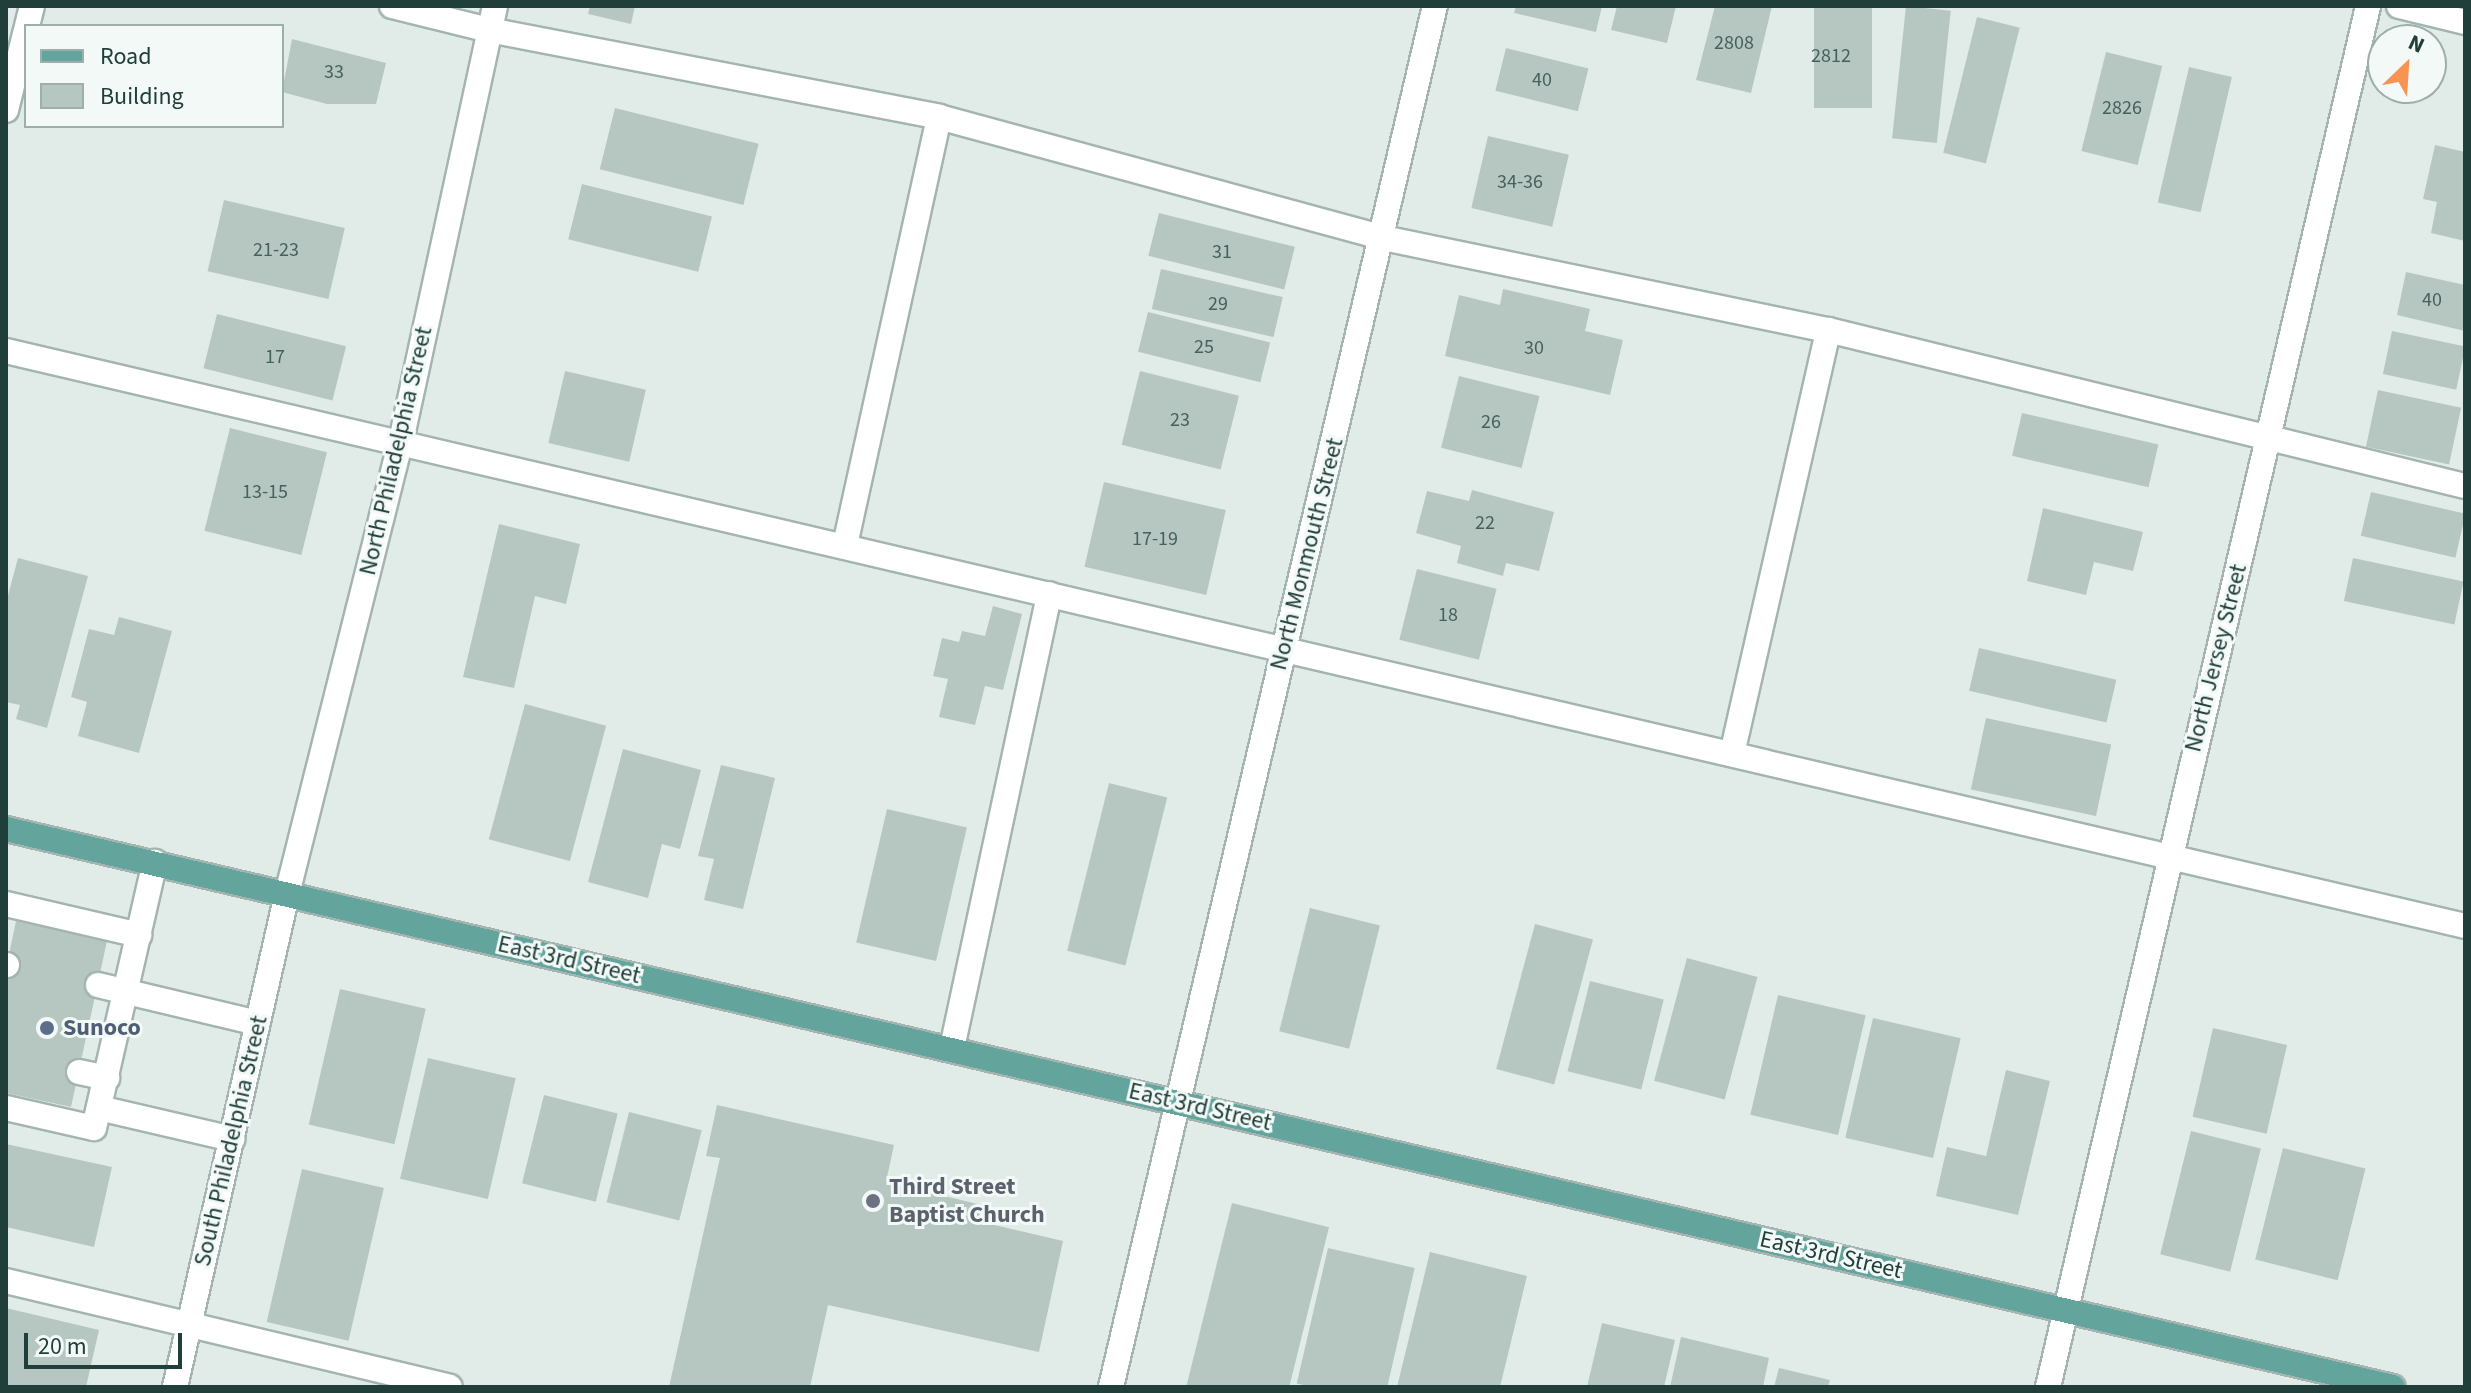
<!DOCTYPE html>
<html>
<head>
<meta charset="utf-8">
<style>
  body { margin:0 }
  #map { position:relative; width:2471px; height:1393px; overflow:hidden; background:#e1ece9; font-family:"Source Sans 3",sans-serif }
  div>[style] { position:absolute }
  [style*='--x'] { left:calc(var(--x)*1px); top:calc(var(--y)*1px); width:calc(var(--w)*1px); rotate:calc(var(--a)*1deg) }
  .building>* { inset:0; background:#b6c7c2; transform-origin:0 0 }
  .roads { filter:drop-shadow(2px 0 #a3b4b1) drop-shadow(-2px 0 #a3b4b1) drop-shadow(0 2px #a3b4b1) drop-shadow(0 -2px #a3b4b1) }
  .service>* { height:24px; margin:-12px; padding:0 12px; transform-origin:12px; border-radius:12px; background:#fff }
  .minor>* { height:24px; margin:-12px; padding:0 12px; transform-origin:12px; border-radius:12px; background:#fff }
  .primary>* { height:24px; margin:-12px; padding:0 12px; transform-origin:12px; border-radius:12px; background:#63a49d }
  .dots>* { width:22px; height:22px; translate:-50% -50%; box-sizing:border-box; border:4px solid #f2f9f6; border-radius:50% }
  span { translate:-50% -50%; white-space:nowrap; text-align:center; line-height:1.15; -webkit-text-stroke:6px #f2f9f6; paint-order:stroke }
  .number-label { font-size:20px; color:#46605c }
  .number-label span { -webkit-text-stroke-width:0 }
  .street-label { font-size:24px; color:#203e3a }
  .service-label { font-size:24px; color:#4e5e75; font-weight:700 }
  .left { translate:0 -50%; text-align:left }
  .worship-label { font-size:24px; color:#5b616d; font-weight:700 }
  .frame { position:absolute; inset:0; border:8px solid #203e3a; pointer-events:none }
  .legend { position:absolute; left:24px; top:24px; width:260px; height:104px; box-sizing:border-box; background:#f2f9f6; border:2px solid #9eaeab; margin:0; padding:10px 14px; list-style:none; font-size:24px; color:#203e3a }
  .legend li { display:flex; align-items:center; gap:16px; height:40px }
  .legend b { width:40px; border:2px solid #9eaeab }
  .north { position:absolute; left:2367px; top:24px; width:80px; height:80px; box-sizing:border-box; background:#f2f9f6; border:2px solid #9eaeab; border-radius:50%; rotate:25deg; font-size:22px; font-weight:700; line-height:32px; text-align:center; color:#203e3a }
  .north::after { content:''; display:block; margin:auto; width:28px; height:36px; background:#f89453; clip-path:polygon(50% 0,100% 100%,50% 72%,0 100%) }
  .scale { position:absolute; left:24px; top:1333px; width:158px; height:36px; box-sizing:border-box; border:4px solid #203e3a; border-top:0; padding-left:10px; font-size:24px; line-height:28px; white-space:nowrap; color:#203e3a; -webkit-text-stroke:6px #f2f9f6; paint-order:stroke }
</style>
</head>
<body>
<div id="map">
  <div class="building">
    <div style="clip-path:polygon(590px 6px,635px 6px,631px 24px,588px 14px)"></div>
    <div style="clip-path:polygon(1516px 6px,1602px 6px,1596px 32px,1514px 13px)"></div>
    <div style="clip-path:polygon(1617px 6px,1676px 6px,1667px 43px,1611px 30px)"></div>
    <div style="clip-path:polygon(1715px 6px,1772px 6px,1751px 93px,1696px 80px)"></div>
    <div style="left:1814px;top:6px;width:58px;height:102px"></div>
    <div style="left:1906px;top:6px;width:45px;height:133px;rotate:6deg"></div>
    <div style="left:1977px;top:17px;width:44px;height:140px;rotate:14deg"></div>
    <div style="clip-path:polygon(292px 39px,386px 63px,376px 104px,327px 104px,282px 92px)"></div>
    <div style="left:1506px;top:48px;width:85px;height:44px;rotate:14deg"></div>
    <div style="left:2106px;top:52px;width:58px;height:102px;rotate:14deg"></div>
    <div style="left:2189px;top:67px;width:44px;height:139px;rotate:13deg"></div>
    <div style="left:615px;top:108px;width:148px;height:63px;rotate:14deg"></div>
    <div style="left:1488px;top:136px;width:83px;height:74px;rotate:13deg"></div>
    <div style="clip-path:polygon(2435px 145px,2465px 152px,2465px 241px,2431px 233px,2437px 202px,2423px 199px)"></div>
    <div style="left:582px;top:184px;width:134px;height:57px;rotate:14deg"></div>
    <div style="left:224px;top:200px;width:124px;height:73px;rotate:13deg"></div>
    <div style="left:1159px;top:213px;width:140px;height:44px;rotate:14deg"></div>
    <div style="left:1161px;top:269px;width:125px;height:41px;rotate:13deg"></div>
    <div style="clip-path:polygon(2406px 272px,2465px 285px,2465px 331px,2397px 315px)"></div>
    <div style="clip-path:polygon(1503px 289px,1590px 309px,1585px 331px,1623px 340px,1610px 395px,1445px 356px,1459px 295px,1500px 305px)"></div>
    <div style="left:1148px;top:312px;width:126px;height:41px;rotate:14deg"></div>
    <div style="left:217px;top:314px;width:133px;height:56px;rotate:14deg"></div>
    <div style="left:2392px;top:331px;width:75px;height:44px;rotate:12deg"></div>
    <div style="left:565px;top:371px;width:83px;height:74px;rotate:13deg"></div>
    <div style="left:1140px;top:371px;width:102px;height:76px;rotate:14deg"></div>
    <div style="left:1459px;top:376px;width:83px;height:74px;rotate:14deg"></div>
    <div style="left:2378px;top:390px;width:85px;height:58px;rotate:12deg"></div>
    <div style="left:2022px;top:413px;width:140px;height:44px;rotate:13deg"></div>
    <div style="left:230px;top:428px;width:100px;height:106px;rotate:14deg"></div>
    <div style="left:1104px;top:482px;width:125px;height:87px;rotate:13deg"></div>
    <div style="clip-path:polygon(1472px 490px,1554px 512px,1539px 571px,1506px 563px,1503px 576px,1457px 563px,1461px 546px,1416px 533px,1427px 491px,1469px 501px)"></div>
    <div style="left:2371px;top:492px;width:97px;height:45px;rotate:13deg"></div>
    <div style="clip-path:polygon(2043px 508px,2143px 532px,2133px 571px,2094px 562px,2086px 595px,2027px 581px)"></div>
    <div style="clip-path:polygon(499px 524px,580px 544px,566px 604px,535px 596px,514px 688px,463px 677px)"></div>
    <div style="clip-path:polygon(18px 558px,88px 576px,47px 728px,16px 719px,20px 705px,6px 702px,6px 603px)"></div>
    <div style="left:2353px;top:558px;width:113px;height:44px;rotate:12deg"></div>
    <div style="left:1417px;top:569px;width:82px;height:73px;rotate:14deg"></div>
    <div style="clip-path:polygon(993px 606px,1022px 614px,1003px 690px,985px 686px,975px 725px,939px 717px,948px 679px,933px 676px,942px 638px,959px 642px,962px 631px,985px 636px)"></div>
    <div style="clip-path:polygon(119px 617px,172px 631px,139px 753px,78px 736px,87px 702px,71px 697px,89px 629px,114px 635px)"></div>
    <div style="left:1979px;top:648px;width:141px;height:44px;rotate:13deg"></div>
    <div style="left:525px;top:704px;width:84px;height:140px;rotate:15deg"></div>
    <div style="left:1986px;top:718px;width:128px;height:73px;rotate:12deg"></div>
    <div style="clip-path:polygon(623px 749px,701px 770px,680px 849px,662px 844px,648px 898px,588px 882px)"></div>
    <div style="clip-path:polygon(721px 765px,775px 778px,743px 909px,704px 900px,714px 859px,698px 856px)"></div>
    <div style="left:1109px;top:783px;width:60px;height:173px;rotate:14deg"></div>
    <div style="left:887px;top:809px;width:82px;height:137px;rotate:13deg"></div>
    <div style="left:1310px;top:908px;width:72px;height:127px;rotate:14deg"></div>
    <div style="clip-path:polygon(16px 921px,107px 941px,71px 1107px,6px 1093px,6px 969px)"></div>
    <div style="left:1535px;top:924px;width:60px;height:150px;rotate:15deg"></div>
    <div style="left:1687px;top:958px;width:73px;height:127px;rotate:15deg"></div>
    <div style="left:1590px;top:981px;width:76px;height:93px;rotate:14deg"></div>
    <div style="left:340px;top:989px;width:88px;height:139px;rotate:13deg"></div>
    <div style="left:1778px;top:995px;width:90px;height:123px;rotate:13deg"></div>
    <div style="left:1873px;top:1018px;width:90px;height:123px;rotate:13deg"></div>
    <div style="left:2213px;top:1028px;width:76px;height:91px;rotate:13deg"></div>
    <div style="left:428px;top:1058px;width:90px;height:124px;rotate:13deg"></div>
    <div style="clip-path:polygon(2006px 1070px,2050px 1081px,2018px 1215px,1936px 1196px,1947px 1147px,1986px 1156px)"></div>
    <div style="left:544px;top:1095px;width:76px;height:91px;rotate:14deg"></div>
    <div style="clip-path:polygon(717px 1105px,894px 1145px,886px 1182px,986px 1206px,982px 1222px,1063px 1241px,1039px 1352px,828px 1305px,810px 1387px,669px 1387px,720px 1158px,706px 1156px)"></div>
    <div style="left:629px;top:1112px;width:75px;height:93px;rotate:14deg"></div>
    <div style="left:2191px;top:1131px;width:72px;height:127px;rotate:14deg"></div>
    <div style="clip-path:polygon(6px 1144px,112px 1167px,94px 1247px,6px 1227px)"></div>
    <div style="left:2283px;top:1148px;width:85px;height:115px;rotate:14deg"></div>
    <div style="left:302px;top:1169px;width:84px;height:157px;rotate:13deg"></div>
    <div style="left:1232px;top:1203px;width:100px;height:189px;rotate:14deg"></div>
    <div style="left:1328px;top:1248px;width:89px;height:139px;rotate:13deg"></div>
    <div style="clip-path:polygon(1430px 1252px,1527px 1276px,1500px 1387px,1397px 1387px)"></div>
    <div style="clip-path:polygon(6px 1308px,99px 1330px,86px 1387px,6px 1387px)"></div>
    <div style="clip-path:polygon(1602px 1323px,1675px 1340px,1664px 1387px,1587px 1387px)"></div>
    <div style="clip-path:polygon(1681px 1337px,1769px 1358px,1763px 1387px,1670px 1387px)"></div>
    <div style="clip-path:polygon(1779px 1368px,1830px 1380px,1828px 1387px,1774px 1387px)"></div>
  </div>
  <div class="roads">
    <div class="service">
      <div style="--x:392;--y:6;--w:100;--a:13.9"></div>
      <div style="--x:489;--y:30;--w:458;--a:10.9"></div>
      <div style="--x:939;--y:117;--w:460;--a:15.2"></div>
      <div style="--x:1383;--y:238;--w:454;--a:11.7"></div>
      <div style="--x:1828;--y:330;--w:656;--a:13.76"></div>
      <div style="--x:27;--y:26;--w:21;--a:-76"></div>
      <div style="--x:6;--y:110;--w:82;--a:-76"></div>
      <div style="--x:6;--y:351;--w:2525;--a:13.16"></div>
      <div style="--x:845;--y:545;--w:438;--a:-77.6"></div>
      <div style="--x:1732;--y:754;--w:435;--a:-77.2"></div>
      <div style="--x:6;--y:904;--w:137;--a:13.1"></div>
      <div style="--x:6;--y:965;--w:1;--a:0"></div>
      <div style="--x:98;--y:985;--w:164;--a:13.4"></div>
      <div style="--x:952;--y:1048;--w:464;--a:-77.9"></div>
      <div style="--x:79;--y:1072;--w:29;--a:12"></div>
      <div style="--x:6;--y:1108;--w:90;--a:12.8"></div>
      <div style="--x:94;--y:1128;--w:273;--a:-77.1"></div>
      <div style="--x:99;--y:1108;--w:137;--a:13.1"></div>
      <div style="--x:6;--y:1281;--w:456;--a:13.4"></div>
    </div>
    <div class="minor">
      <div style="--x:2399;--y:6;--w:68;--a:13.6"></div>
      <div style="--x:175;--y:1387;--w:506;--a:-77.2"></div>
      <div style="--x:287;--y:894;--w:467;--a:-75.9"></div>
      <div style="--x:401;--y:441;--w:445;--a:-77.8"></div>
      <div style="--x:1111;--y:1387;--w:1418;--a:-76.8"></div>
      <div style="--x:2048;--y:1387;--w:1418;--a:-76.95"></div>
    </div>
    <div class="primary">
      <div style="--x:6;--y:829;--w:2451;--a:13.16"></div>
    </div>
  </div>
  <div class="dots">
    <div style="left:47px;top:1028px;background:#5c6f8a"></div>
    <div style="left:873px;top:1201px;background:#6b7280"></div>
  </div>
  <div class="number-label">
    <span style="left:1734px;top:43px">2808</span>
    <span style="left:1831px;top:56px">2812</span>
    <span style="left:334px;top:72px">33</span>
    <span style="left:1542px;top:80px">40</span>
    <span style="left:2122px;top:108px">2826</span>
    <span style="left:1520px;top:182px">34-36</span>
    <span style="left:276px;top:250px">21-23</span>
    <span style="left:1222px;top:252px">31</span>
    <span style="left:2432px;top:300px">40</span>
    <span style="left:1218px;top:304px">29</span>
    <span style="left:1204px;top:347px">25</span>
    <span style="left:1534px;top:348px">30</span>
    <span style="left:275px;top:357px">17</span>
    <span style="left:1180px;top:420px">23</span>
    <span style="left:1491px;top:422px">26</span>
    <span style="left:265px;top:492px">13-15</span>
    <span style="left:1485px;top:523px">22</span>
    <span style="left:1155px;top:539px">17-19</span>
    <span style="left:1448px;top:615px">18</span>
  </div>
  <div class="street-label">
    <span style="left:396px;top:451px;rotate:-77deg">North Philadelphia Street</span>
    <span style="left:1307px;top:554px;rotate:-76deg">North Monmouth Street</span>
    <span style="left:2216px;top:658px;rotate:-76deg">North Jersey Street</span>
    <span style="left:569px;top:960px;rotate:13deg">East 3rd Street</span>
    <span style="left:1200px;top:1107px;rotate:13deg">East 3rd Street</span>
    <span style="left:231px;top:1141px;rotate:-77deg">South Philadelphia Street</span>
    <span style="left:1831px;top:1255px;rotate:13deg">East 3rd Street</span>
  </div>
  <div class="service-label">
    <span class="left" style="left:63px;top:1028px">Sunoco</span>
  </div>
  <div class="worship-label">
    <span class="left" style="left:889px;top:1201px">Third Street<br>Baptist Church</span>
  </div>
  <div class="frame"></div>
  <ul class="legend">
  <li><b style="height:10px;background:#63a49d"></b>Road</li>
  <li><b style="height:22px;background:#b6c7c2"></b>Building</li>
  </ul>
  <div class="north">N</div>
  <div class="scale">20 m</div>
</div>
</body>
</html>
